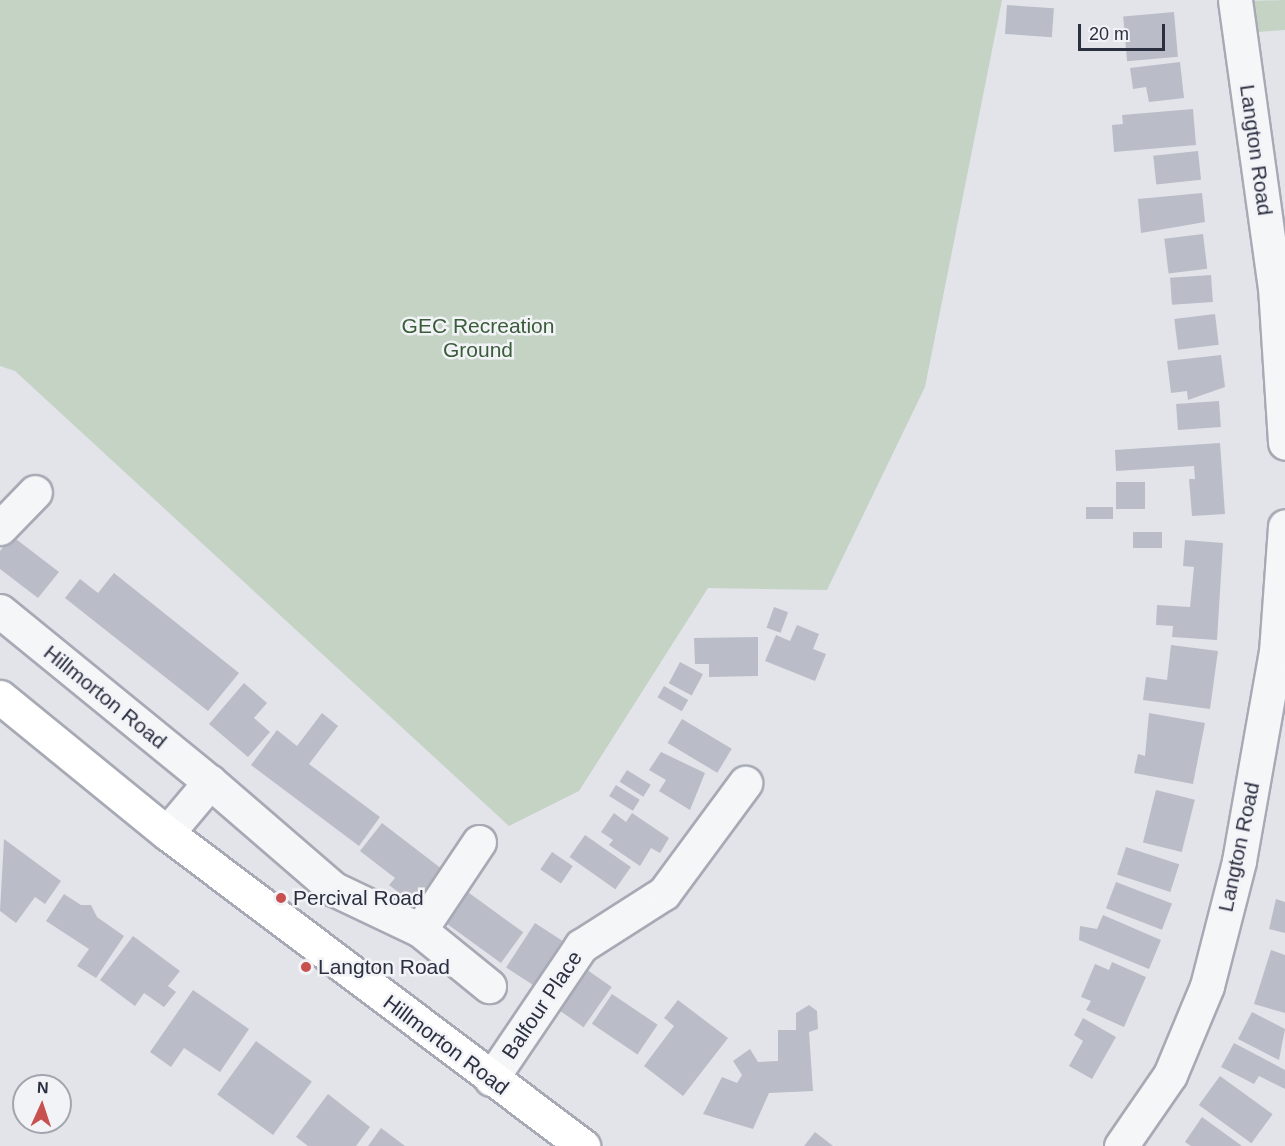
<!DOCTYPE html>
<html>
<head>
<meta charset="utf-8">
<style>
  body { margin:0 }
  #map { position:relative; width:1285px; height:1146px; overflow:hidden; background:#e2e4ea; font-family:Helvetica,sans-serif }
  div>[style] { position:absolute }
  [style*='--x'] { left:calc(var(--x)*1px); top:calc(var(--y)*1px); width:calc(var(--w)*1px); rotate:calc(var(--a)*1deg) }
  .green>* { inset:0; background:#c5d3c4 }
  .building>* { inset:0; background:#babdc7; transform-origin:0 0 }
  .roads { filter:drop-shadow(2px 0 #a7aab4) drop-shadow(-2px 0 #a7aab4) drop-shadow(0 2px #a7aab4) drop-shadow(0 -2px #a7aab4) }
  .minor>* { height:33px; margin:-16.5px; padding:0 16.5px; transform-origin:16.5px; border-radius:16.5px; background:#f5f6f8 }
  .highway>* { height:33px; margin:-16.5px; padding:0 16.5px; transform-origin:16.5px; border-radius:16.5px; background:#fff }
  .dots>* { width:16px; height:16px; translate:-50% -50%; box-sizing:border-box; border:3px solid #f2f3f7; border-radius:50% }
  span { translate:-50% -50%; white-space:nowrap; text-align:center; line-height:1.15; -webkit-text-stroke:5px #f2f3f7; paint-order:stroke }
  .street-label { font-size:21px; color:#2b3041 }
  .park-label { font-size:21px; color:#3a5c39 }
  .poi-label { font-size:21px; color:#2b3041 }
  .left { translate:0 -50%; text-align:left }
  .north { position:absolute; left:12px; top:1074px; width:60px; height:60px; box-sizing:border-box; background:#f2f3f7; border:2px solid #a2a5ae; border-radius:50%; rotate:3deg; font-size:16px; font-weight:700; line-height:24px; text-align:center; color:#2b3041 }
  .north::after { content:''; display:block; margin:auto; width:21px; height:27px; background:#c8504e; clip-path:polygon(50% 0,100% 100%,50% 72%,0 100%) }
  .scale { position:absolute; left:1078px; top:24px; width:87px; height:27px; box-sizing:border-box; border:3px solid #2b3041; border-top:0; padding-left:8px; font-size:18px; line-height:21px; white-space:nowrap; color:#2b3041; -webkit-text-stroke:4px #f2f3f7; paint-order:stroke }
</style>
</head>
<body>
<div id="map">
  <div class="green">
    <div style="clip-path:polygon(0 0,1002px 0,925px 387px,827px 590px,708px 588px,579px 791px,509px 826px,15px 371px,0 366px)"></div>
    <div style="clip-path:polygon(1285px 0,1285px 30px,1257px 32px,1250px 1px)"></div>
  </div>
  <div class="building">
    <div style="left:1007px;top:5px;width:47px;height:29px;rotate:4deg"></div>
    <div style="left:1174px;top:12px;width:45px;height:51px;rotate:85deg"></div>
    <div style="clip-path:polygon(1180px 62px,1184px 98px,1149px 102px,1146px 87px,1133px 89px,1130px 68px)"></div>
    <div style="clip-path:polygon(1193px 109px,1196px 145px,1114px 152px,1112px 125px,1123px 124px,1122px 115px)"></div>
    <div style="left:1198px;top:151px;width:29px;height:45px;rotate:84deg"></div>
    <div style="clip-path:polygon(1202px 193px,1205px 222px,1141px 233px,1138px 199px)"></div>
    <div style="left:1203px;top:234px;width:35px;height:39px;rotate:83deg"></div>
    <div style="left:1211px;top:275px;width:27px;height:41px;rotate:86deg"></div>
    <div style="left:1215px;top:314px;width:31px;height:41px;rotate:83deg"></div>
    <div style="clip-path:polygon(1221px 355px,1225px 387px,1188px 400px,1187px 391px,1171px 393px,1167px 361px)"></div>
    <div style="left:1219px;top:401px;width:26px;height:43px;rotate:86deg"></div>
    <div style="clip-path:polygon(1220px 443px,1225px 514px,1192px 516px,1189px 479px,1195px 479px,1194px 466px,1116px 471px,1115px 450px)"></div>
    <div style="left:1145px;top:482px;width:27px;height:29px;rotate:90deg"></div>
    <div style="left:1086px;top:507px;width:27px;height:12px"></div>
    <div style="left:1133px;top:532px;width:29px;height:16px"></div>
    <div style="clip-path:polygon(12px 536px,59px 572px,38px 598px,0 569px,0 551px)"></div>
    <div style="clip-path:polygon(1185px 540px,1223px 543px,1217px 640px,1172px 637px,1173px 626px,1156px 625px,1157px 605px,1190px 607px,1194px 567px,1183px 566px)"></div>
    <div style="clip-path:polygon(114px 573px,239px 673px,208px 711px,65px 598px,80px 579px,98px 593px)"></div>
    <div style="left:774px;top:607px;width:15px;height:22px;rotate:20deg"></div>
    <div style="clip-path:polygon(797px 625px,819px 634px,813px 649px,826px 654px,815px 681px,765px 661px,776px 635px,790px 641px)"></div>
    <div style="clip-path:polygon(758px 637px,758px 676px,709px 677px,709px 664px,695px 664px,694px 638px)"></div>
    <div style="clip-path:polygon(1171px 645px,1218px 651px,1210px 709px,1143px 700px,1146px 677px,1167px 680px)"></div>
    <div style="left:680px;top:662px;width:26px;height:24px;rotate:28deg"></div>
    <div style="clip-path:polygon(244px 683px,267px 703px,254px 718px,270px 732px,248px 757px,209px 724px)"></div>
    <div style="left:664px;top:686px;width:28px;height:13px;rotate:30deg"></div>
    <div style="clip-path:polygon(322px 713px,338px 726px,309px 764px,380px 817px,359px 846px,251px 765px,277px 730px,297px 746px)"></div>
    <div style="clip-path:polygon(1149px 713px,1205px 723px,1193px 784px,1134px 773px,1138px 754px,1145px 756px)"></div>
    <div style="left:682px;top:719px;width:58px;height:28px;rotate:31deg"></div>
    <div style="clip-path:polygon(661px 752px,705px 773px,690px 810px,659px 791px,666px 780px,649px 770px)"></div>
    <div style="left:627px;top:770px;width:28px;height:14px;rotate:32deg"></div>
    <div style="left:616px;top:785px;width:28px;height:13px;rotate:32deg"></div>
    <div style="left:1156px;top:790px;width:40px;height:54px;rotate:14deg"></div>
    <div style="clip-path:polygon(614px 813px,626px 822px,632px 813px,669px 838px,660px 853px,651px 848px,640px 866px,609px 845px,613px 840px,601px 832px)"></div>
    <div style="clip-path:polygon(382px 823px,451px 876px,424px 912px,389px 885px,395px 878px,360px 851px)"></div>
    <div style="left:585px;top:835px;width:56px;height:27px;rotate:35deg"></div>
    <div style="clip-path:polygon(4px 839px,61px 881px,45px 904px,35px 897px,16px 923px,0 911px)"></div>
    <div style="left:1126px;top:847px;width:56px;height:29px;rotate:18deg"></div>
    <div style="left:552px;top:852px;width:25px;height:21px;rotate:34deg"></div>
    <div style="left:1116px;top:882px;width:60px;height:28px;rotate:21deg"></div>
    <div style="left:465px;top:890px;width:72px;height:38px;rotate:36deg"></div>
    <div style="clip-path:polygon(64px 894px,81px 905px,91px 905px,97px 917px,124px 936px,96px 978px,77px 966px,89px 949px,46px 921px)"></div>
    <div style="clip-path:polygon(1276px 899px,1285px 902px,1285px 933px,1269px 929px)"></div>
    <div style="clip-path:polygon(1103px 915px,1161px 940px,1149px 969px,1079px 940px,1080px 926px,1097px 929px)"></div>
    <div style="left:535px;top:923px;width:33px;height:53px;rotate:33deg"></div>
    <div style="clip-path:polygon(133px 936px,180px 971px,168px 986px,176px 992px,164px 1007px,144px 993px,135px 1006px,100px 980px)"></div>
    <div style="clip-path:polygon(1271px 950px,1285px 955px,1285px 1013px,1254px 1004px)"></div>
    <div style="clip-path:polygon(1112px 962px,1146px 977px,1124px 1027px,1086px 1010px,1091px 1001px,1081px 997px,1095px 964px,1109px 970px)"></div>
    <div style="left:583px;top:967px;width:35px;height:49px;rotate:35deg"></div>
    <div style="clip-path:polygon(193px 990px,249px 1029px,220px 1072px,184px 1048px,171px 1067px,150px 1052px)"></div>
    <div style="left:612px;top:994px;width:55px;height:36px;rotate:34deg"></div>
    <div style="clip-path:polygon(678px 1000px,728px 1038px,683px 1096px,644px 1066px,674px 1026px,664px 1018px)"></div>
    <div style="clip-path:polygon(809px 1005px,817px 1011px,818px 1029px,809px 1032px,813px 1091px,769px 1093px,753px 1129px,703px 1114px,722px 1077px,737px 1083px,742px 1075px,733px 1061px,750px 1049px,758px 1062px,778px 1061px,778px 1030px,796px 1030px,796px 1013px)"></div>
    <div style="clip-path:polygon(1252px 1012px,1285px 1029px,1279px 1060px,1238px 1039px)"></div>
    <div style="clip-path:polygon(1083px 1018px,1116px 1037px,1092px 1079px,1069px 1066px,1083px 1041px,1074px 1035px)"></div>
    <div style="left:256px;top:1041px;width:69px;height:66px;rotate:36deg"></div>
    <div style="clip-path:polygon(1234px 1043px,1285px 1070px,1285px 1089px,1259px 1076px,1254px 1084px,1221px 1067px)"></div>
    <div style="left:1220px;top:1076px;width:65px;height:36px;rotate:36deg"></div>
    <div style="clip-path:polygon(328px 1094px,370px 1127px,356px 1146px,308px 1146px,296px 1137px)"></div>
    <div style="clip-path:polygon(1202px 1117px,1242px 1146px,1191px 1146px,1185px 1142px)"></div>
    <div style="clip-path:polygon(381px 1128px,405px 1146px,368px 1146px)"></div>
    <div style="clip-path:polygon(815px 1132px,833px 1146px,804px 1146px)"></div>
  </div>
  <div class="roads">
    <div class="minor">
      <div style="--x:1235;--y:0;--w:290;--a:82.1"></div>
      <div style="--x:1275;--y:287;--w:156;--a:86.3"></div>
      <div style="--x:0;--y:528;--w:50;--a:-45.8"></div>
      <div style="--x:0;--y:611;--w:271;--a:39.2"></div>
      <div style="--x:167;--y:833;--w:67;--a:-49.9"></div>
      <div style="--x:210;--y:782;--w:164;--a:40.8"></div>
      <div style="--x:334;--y:889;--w:95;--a:25.5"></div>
      <div style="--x:420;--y:930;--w:89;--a:39.1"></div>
      <div style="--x:420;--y:930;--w:106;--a:-56.2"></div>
      <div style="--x:491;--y:1079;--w:161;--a:-55.9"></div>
      <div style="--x:581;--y:946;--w:98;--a:-32.6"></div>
      <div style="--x:664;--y:893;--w:137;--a:-53.6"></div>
      <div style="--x:1121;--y:1146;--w:86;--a:-55.4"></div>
      <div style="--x:1170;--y:1075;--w:96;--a:-67.4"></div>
      <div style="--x:1207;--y:986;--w:129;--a:-75.6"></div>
      <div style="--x:1239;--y:861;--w:212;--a:-80"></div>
      <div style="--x:1276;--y:652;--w:126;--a:-85.9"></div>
    </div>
    <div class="highway">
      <div style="--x:0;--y:697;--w:215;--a:39.2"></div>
      <div style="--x:167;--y:833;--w:521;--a:36.96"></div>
    </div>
  </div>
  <div class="dots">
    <div style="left:281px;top:898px;background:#c8504e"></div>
    <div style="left:306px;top:967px;background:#c8504e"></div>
  </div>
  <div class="street-label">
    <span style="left:1256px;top:150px;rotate:82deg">Langton Road</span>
    <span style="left:105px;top:697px;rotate:39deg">Hillmorton Road</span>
    <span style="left:1239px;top:847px;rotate:-78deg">Langton Road</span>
    <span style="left:542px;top:1005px;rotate:-56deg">Balfour Place</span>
    <span style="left:446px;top:1045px;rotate:37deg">Hillmorton Road</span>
  </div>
  <div class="park-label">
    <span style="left:478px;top:338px">GEC Recreation<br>Ground</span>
  </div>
  <div class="poi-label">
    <span class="left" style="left:293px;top:898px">Percival Road</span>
    <span class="left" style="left:318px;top:967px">Langton Road</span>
  </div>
  <div class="north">N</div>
  <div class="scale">20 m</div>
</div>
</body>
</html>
